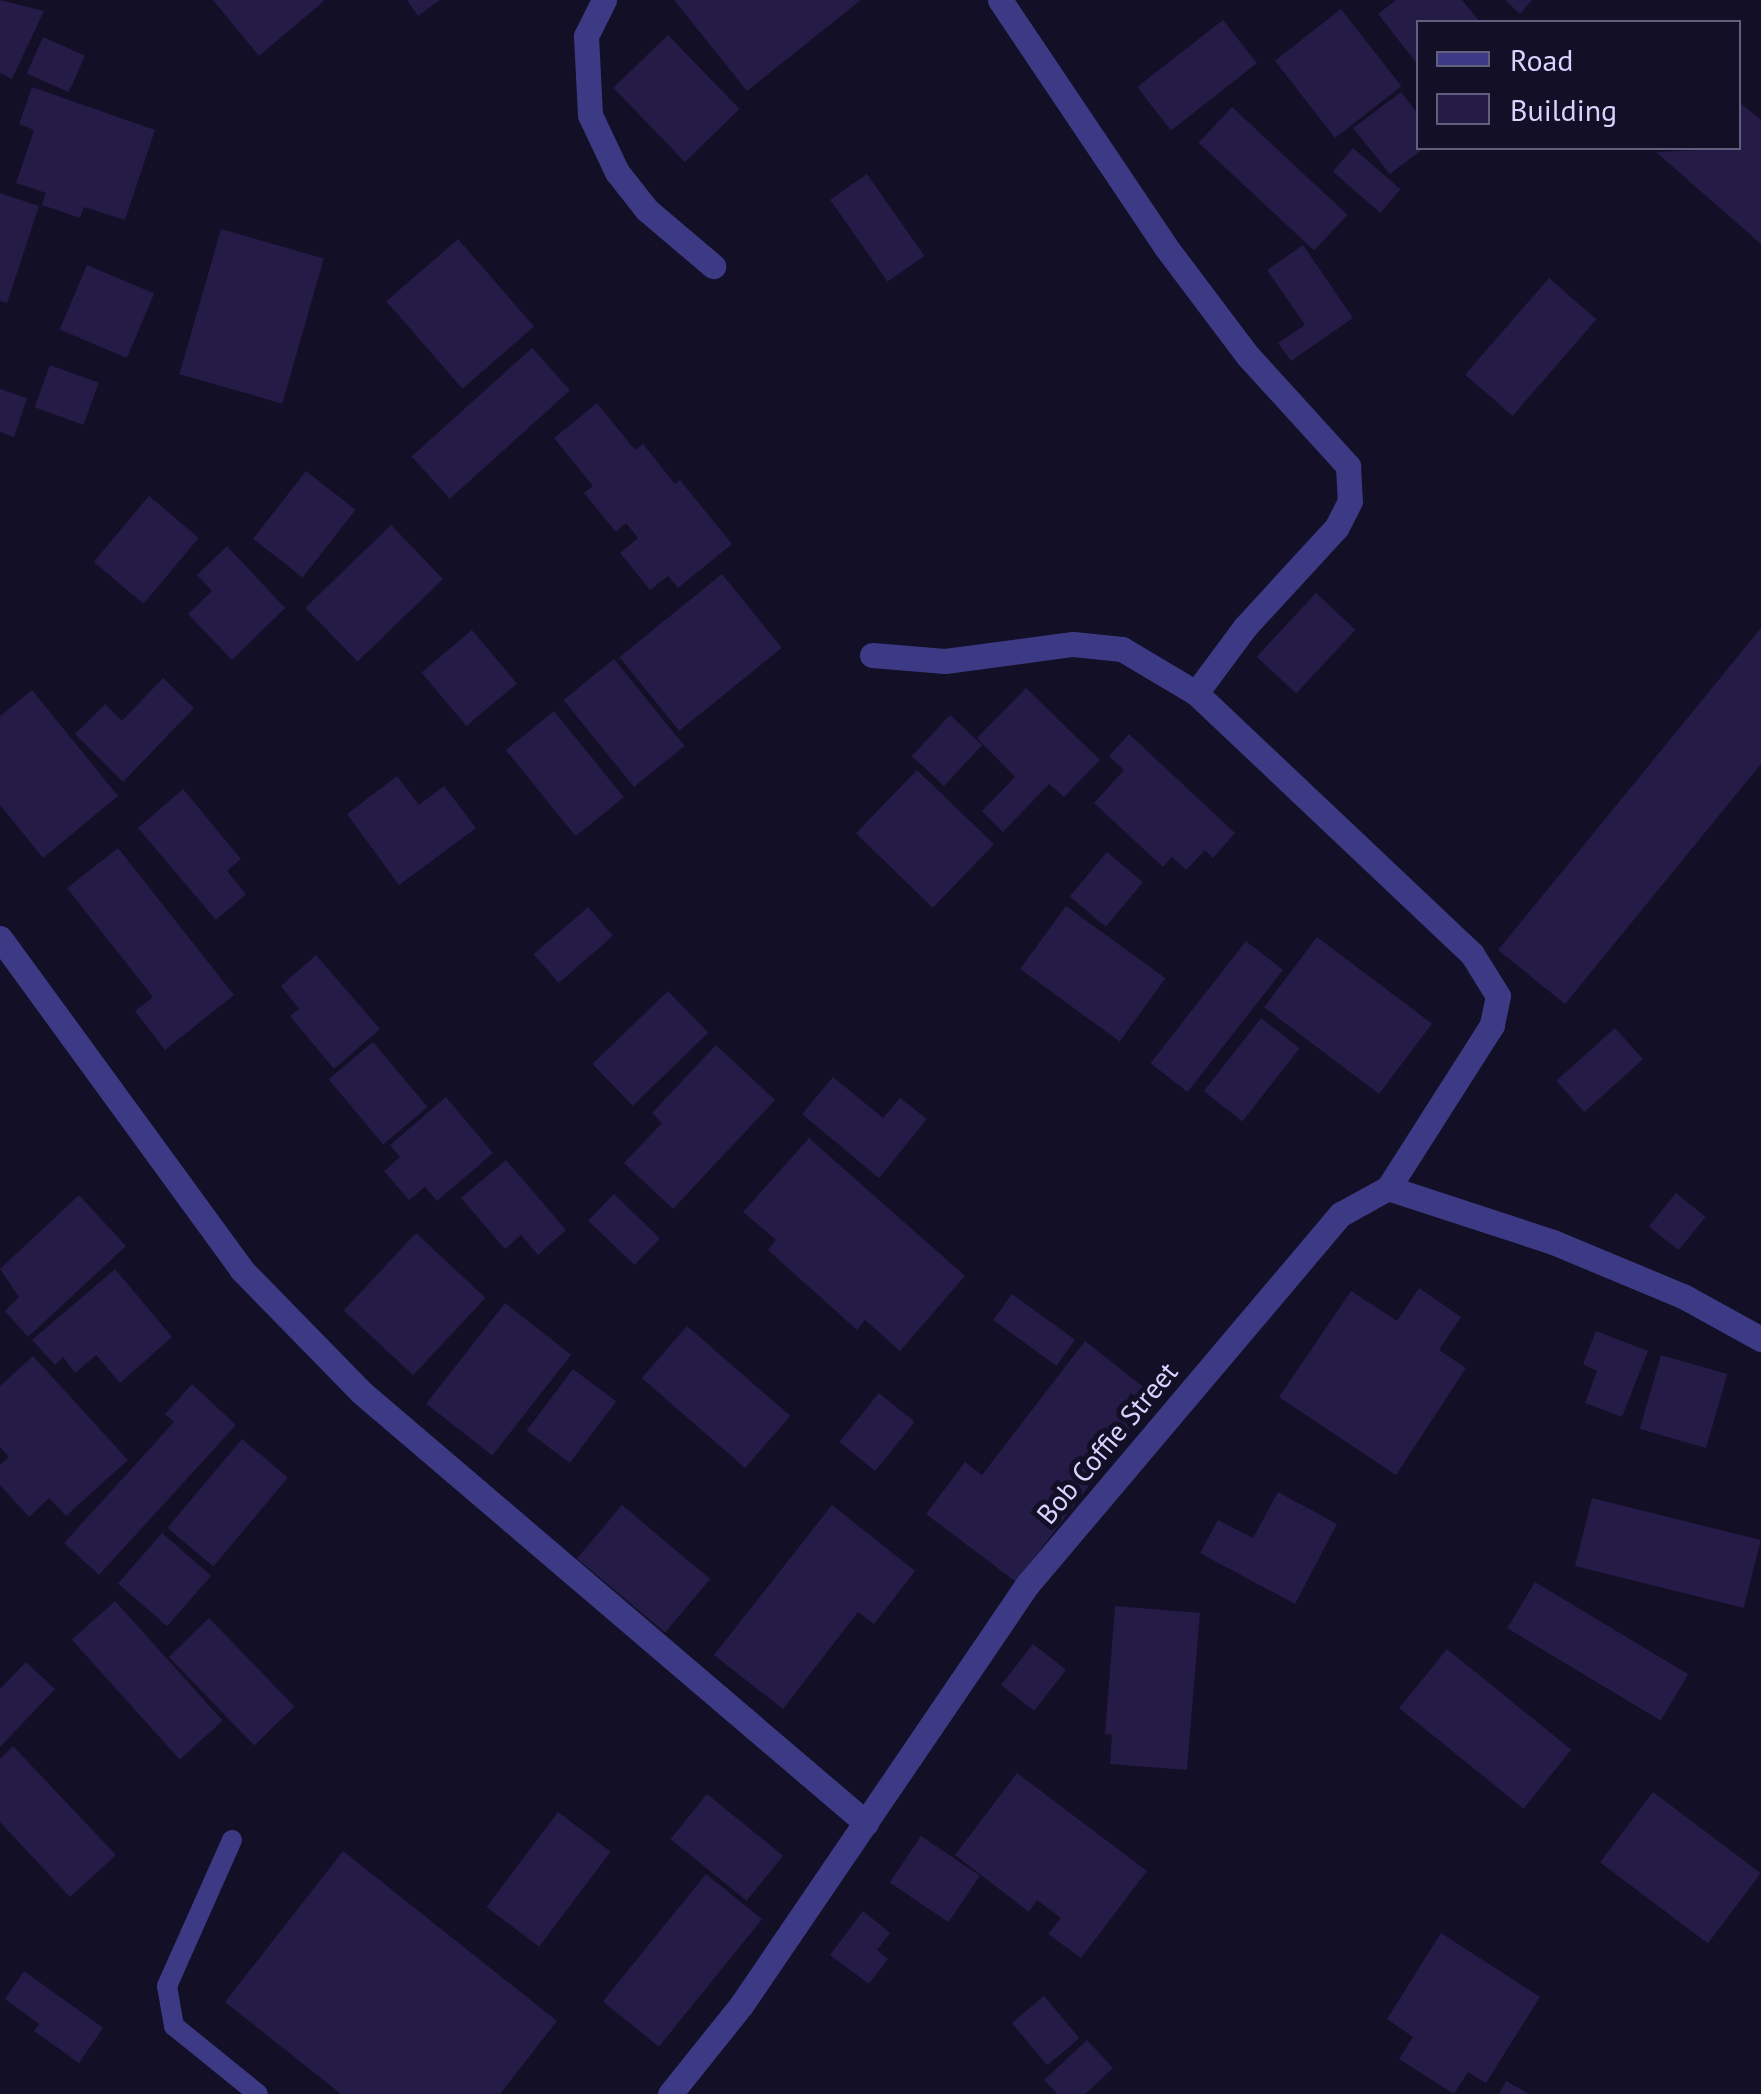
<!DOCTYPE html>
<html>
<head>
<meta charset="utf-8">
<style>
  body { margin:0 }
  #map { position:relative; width:1761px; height:2094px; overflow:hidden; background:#130f26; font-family:"PT Sans",sans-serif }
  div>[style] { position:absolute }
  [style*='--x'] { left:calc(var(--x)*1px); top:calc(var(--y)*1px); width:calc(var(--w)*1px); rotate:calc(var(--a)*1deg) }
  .building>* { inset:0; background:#241b47; transform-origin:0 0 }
  .lane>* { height:20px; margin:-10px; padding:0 10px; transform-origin:10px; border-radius:10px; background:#3d3a85 }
  .street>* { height:25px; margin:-12.5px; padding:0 12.5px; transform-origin:12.5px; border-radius:12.5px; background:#3d3a85 }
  span { translate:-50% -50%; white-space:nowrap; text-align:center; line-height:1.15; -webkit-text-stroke:10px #130f26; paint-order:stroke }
  .street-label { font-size:28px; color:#d9d4ff }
  .legend { position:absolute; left:1416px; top:20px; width:325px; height:130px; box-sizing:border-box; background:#130f26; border:2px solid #625e7d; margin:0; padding:12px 18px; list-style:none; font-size:30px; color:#d9d4ff }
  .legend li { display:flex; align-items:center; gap:20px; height:50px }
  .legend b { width:50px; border:2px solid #625e7d }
</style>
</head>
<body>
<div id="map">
  <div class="building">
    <div style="clip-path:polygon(0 0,44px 11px,12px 79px,0 73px)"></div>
    <div style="clip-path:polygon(213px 0,325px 0,259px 56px)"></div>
    <div style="clip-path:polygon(407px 0,440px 0,418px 16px)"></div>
    <div style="clip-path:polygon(674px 0,861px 0,747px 91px)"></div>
    <div style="clip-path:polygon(1396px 0,1462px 0,1480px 22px,1418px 22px,1418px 65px,1378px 14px)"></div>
    <div style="clip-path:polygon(1505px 0,1532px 0,1520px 14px)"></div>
    <div style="left:1341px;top:9px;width:98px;height:84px;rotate:52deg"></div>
    <div style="left:1223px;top:20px;width:55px;height:109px;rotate:52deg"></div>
    <div style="left:668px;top:35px;width:103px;height:76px;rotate:46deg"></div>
    <div style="left:43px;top:37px;width:46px;height:40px;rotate:24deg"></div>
    <div style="clip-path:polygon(32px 87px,155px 130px,125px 220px,84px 207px,80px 218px,42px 205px,46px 193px,16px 183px,34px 130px,19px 124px)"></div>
    <div style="clip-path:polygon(1401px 92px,1418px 114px,1418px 148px,1424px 148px,1390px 174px,1353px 128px)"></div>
    <div style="clip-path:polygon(1738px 101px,1761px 120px,1761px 244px,1656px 152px,1738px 148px)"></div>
    <div style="left:1232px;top:107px;width:158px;height:49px;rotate:43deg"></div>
    <div style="left:1353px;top:148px;width:63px;height:31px;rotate:41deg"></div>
    <div style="left:867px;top:174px;width:100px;height:45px;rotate:55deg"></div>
    <div style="clip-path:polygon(0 193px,39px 206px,7px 303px,0 301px)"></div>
    <div style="left:221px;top:229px;width:107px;height:151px;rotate:16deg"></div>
    <div style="left:458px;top:239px;width:116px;height:95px;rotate:49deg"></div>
    <div style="clip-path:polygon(1303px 245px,1353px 318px,1291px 361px,1278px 343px,1305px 325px,1267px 270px)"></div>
    <div style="left:87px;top:265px;width:73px;height:70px;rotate:23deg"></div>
    <div style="left:1549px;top:278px;width:63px;height:128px;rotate:41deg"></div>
    <div style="left:532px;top:348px;width:57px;height:162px;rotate:48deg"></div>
    <div style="left:50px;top:365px;width:52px;height:45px;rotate:20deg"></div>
    <div style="clip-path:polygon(0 389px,27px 398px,14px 437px,0 432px)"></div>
    <div style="clip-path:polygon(597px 403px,635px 450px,643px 444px,675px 484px,680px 480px,732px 544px,678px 588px,668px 576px,650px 590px,620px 553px,638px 538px,626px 523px,616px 532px,584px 493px,593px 486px,554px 438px)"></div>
    <div style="left:306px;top:471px;width:63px;height:86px;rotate:38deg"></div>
    <div style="left:149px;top:496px;width:65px;height:86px;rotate:40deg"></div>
    <div style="left:391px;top:525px;width:75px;height:119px;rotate:46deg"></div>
    <div style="clip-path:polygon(227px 546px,285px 608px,232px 660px,188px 614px,212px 591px,197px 575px)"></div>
    <div style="left:722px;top:574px;width:95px;height:132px;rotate:51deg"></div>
    <div style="left:1316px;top:593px;width:54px;height:87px;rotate:43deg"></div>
    <div style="clip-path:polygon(1761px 628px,1761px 764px,1565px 1004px,1498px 950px)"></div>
    <div style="left:472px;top:630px;width:70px;height:66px;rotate:50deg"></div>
    <div style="left:614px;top:659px;width:112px;height:65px;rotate:51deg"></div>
    <div style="clip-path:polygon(163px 678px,194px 708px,123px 782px,75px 734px,105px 704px,122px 721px)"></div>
    <div style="clip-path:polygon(1026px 688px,1100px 760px,1064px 797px,1049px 784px,1003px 832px,982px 811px,1015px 777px,977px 738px)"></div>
    <div style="clip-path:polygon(32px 690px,118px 796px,43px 858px,0 805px,0 716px)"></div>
    <div style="left:554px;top:711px;width:111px;height:62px;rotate:51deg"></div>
    <div style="left:950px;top:715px;width:44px;height:56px;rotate:43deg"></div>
    <div style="clip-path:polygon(1129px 734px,1235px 833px,1213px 858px,1205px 850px,1186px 870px,1172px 857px,1163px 867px,1094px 803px,1124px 770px,1109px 756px)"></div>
    <div style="left:917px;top:770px;width:107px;height:88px;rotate:44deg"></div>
    <div style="clip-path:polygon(397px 776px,419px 805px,444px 786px,476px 828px,399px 885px,347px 814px)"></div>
    <div style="clip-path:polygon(183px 789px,241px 859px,227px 871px,246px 894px,216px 920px,138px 828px)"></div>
    <div style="clip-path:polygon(118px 848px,234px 995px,165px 1050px,135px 1011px,153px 997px,67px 888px)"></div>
    <div style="left:1107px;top:852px;width:47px;height:58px;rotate:40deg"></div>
    <div style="left:1066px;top:906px;width:123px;height:78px;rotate:36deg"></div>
    <div style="left:588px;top:907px;width:38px;height:72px;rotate:49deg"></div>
    <div style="left:1317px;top:937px;width:144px;height:88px;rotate:37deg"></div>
    <div style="left:1246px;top:941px;width:47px;height:155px;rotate:38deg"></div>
    <div style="clip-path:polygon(316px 955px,380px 1029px,334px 1069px,290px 1016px,299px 1009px,281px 986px)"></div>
    <div style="left:668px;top:991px;width:58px;height:105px;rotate:46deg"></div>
    <div style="left:1261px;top:1018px;width:49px;height:93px;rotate:38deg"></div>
    <div style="left:1615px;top:1028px;width:42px;height:79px;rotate:48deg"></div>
    <div style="left:373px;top:1042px;width:85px;height:58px;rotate:50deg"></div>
    <div style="clip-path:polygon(716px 1045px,775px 1100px,673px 1209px,624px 1163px,662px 1123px,652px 1113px)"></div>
    <div style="clip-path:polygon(833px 1077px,883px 1118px,900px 1098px,927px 1119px,879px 1178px,802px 1114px)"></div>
    <div style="clip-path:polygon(446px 1097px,493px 1153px,437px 1201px,425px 1187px,409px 1200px,384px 1171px,400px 1157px,390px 1145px)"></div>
    <div style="clip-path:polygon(809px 1138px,965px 1276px,900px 1351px,865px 1320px,857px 1330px,768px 1250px,776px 1240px,743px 1212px)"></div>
    <div style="clip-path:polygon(506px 1160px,566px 1230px,538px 1255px,521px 1235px,505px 1249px,461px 1198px)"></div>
    <div style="left:1676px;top:1193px;width:38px;height:43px;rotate:39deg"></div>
    <div style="left:614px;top:1194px;width:64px;height:37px;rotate:44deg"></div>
    <div style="clip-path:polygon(79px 1195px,126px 1246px,28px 1337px,5px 1311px,19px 1297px,0 1269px)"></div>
    <div style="left:416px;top:1233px;width:95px;height:106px;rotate:43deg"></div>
    <div style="clip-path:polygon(115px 1269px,172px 1337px,120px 1383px,96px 1355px,75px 1373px,63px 1357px,55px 1365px,32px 1340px)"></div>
    <div style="clip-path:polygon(1419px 1288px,1461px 1317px,1439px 1350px,1466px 1368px,1396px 1475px,1279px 1397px,1351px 1291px,1397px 1321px)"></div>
    <div style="left:1012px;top:1294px;width:78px;height:32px;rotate:36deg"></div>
    <div style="left:505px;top:1303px;width:84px;height:128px;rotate:38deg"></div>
    <div style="left:687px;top:1326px;width:137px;height:69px;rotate:41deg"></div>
    <div style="clip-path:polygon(1596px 1331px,1648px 1351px,1622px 1417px,1585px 1403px,1597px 1371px,1583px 1364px)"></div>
    <div style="clip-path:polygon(1085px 1341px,1156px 1397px,1016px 1582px,926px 1514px,965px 1462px,982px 1475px)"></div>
    <div style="left:1661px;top:1355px;width:69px;height:77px;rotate:16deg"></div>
    <div style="clip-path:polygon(33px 1356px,128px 1460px,66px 1516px,49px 1498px,29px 1517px,0 1485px,0 1465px,9px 1457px,0 1447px,0 1386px)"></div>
    <div style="left:573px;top:1369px;width:54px;height:77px;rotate:37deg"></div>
    <div style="clip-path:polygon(192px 1384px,236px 1425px,99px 1575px,64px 1543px,174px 1422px,165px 1414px)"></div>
    <div style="left:879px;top:1393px;width:46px;height:63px;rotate:39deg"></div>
    <div style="left:242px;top:1439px;width:60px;height:116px;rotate:40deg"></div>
    <div style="clip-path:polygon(1278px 1492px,1337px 1524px,1295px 1604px,1200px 1553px,1218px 1520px,1253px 1538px)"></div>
    <div style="left:1592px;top:1498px;width:174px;height:70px;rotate:14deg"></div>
    <div style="left:622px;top:1505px;width:115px;height:70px;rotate:40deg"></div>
    <div style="clip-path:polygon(832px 1505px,915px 1571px,874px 1624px,858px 1612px,783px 1709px,714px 1655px)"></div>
    <div style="left:162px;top:1533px;width:65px;height:67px;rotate:41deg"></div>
    <div style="left:1535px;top:1582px;width:179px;height:54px;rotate:31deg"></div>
    <div style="left:115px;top:1601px;width:161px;height:58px;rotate:48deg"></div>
    <div style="clip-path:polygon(1115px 1606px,1200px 1613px,1187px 1770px,1110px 1764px,1112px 1735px,1105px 1734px)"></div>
    <div style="left:209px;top:1618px;width:123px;height:56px;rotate:46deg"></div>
    <div style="left:1033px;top:1644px;width:42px;height:52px;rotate:38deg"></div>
    <div style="left:1447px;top:1649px;width:160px;height:76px;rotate:39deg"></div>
    <div style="clip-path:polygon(26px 1662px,55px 1689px,0 1747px,0 1689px)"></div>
    <div style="clip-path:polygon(13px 1746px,116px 1855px,70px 1897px,0 1822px,0 1759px)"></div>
    <div style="clip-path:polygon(1017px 1773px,1147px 1871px,1081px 1958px,1048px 1934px,1061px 1918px,1037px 1900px,1029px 1912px,955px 1855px)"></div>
    <div style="left:1653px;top:1792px;width:135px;height:88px;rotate:37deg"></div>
    <div style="left:707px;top:1794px;width:98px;height:58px;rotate:39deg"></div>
    <div style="left:558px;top:1812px;width:66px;height:119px;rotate:37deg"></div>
    <div style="left:921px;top:1836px;width:71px;height:56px;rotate:34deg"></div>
    <div style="clip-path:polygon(343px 1851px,557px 2021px,500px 2094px,341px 2094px,225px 2002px)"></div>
    <div style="left:706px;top:1874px;width:72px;height:164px;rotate:39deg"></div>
    <div style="clip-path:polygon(863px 1911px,890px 1933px,877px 1950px,888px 1959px,869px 1984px,830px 1955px)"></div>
    <div style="clip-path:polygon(1441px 1933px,1540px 1997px,1486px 2083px,1468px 2072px,1454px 2094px,1399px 2059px,1413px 2037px,1387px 2019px)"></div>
    <div style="clip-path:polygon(24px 1971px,103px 2028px,79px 2063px,34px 2031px,39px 2024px,5px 1999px)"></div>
    <div style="left:1044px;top:1996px;width:55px;height:42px;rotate:50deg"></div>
    <div style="clip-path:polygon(1087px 2040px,1113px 2068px,1085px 2094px,1057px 2094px,1044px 2080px)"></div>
    <div style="clip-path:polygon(1506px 2081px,1529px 2094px,1499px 2094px)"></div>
  </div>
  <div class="lane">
    <div style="--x:232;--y:1840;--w:160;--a:114"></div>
    <div style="--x:167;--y:1986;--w:41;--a:80.1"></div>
    <div style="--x:174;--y:2026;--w:108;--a:39"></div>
  </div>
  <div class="street">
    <div style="--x:604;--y:0;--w:40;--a:116.6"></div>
    <div style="--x:586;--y:36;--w:79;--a:87.1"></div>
    <div style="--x:590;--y:115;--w:63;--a:64.7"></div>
    <div style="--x:617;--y:172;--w:48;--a:51.7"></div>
    <div style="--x:647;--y:210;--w:87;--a:40.3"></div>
    <div style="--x:1000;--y:0;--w:296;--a:56.1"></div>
    <div style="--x:1165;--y:246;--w:138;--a:53"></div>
    <div style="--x:1248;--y:356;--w:149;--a:47.7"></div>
    <div style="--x:1348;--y:466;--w:35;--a:87"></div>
    <div style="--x:1350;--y:501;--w:30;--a:117"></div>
    <div style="--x:1336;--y:528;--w:134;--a:132.6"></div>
    <div style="--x:1245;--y:627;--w:82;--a:126.6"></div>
    <div style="--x:872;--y:655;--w:73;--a:4.7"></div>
    <div style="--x:945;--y:661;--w:129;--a:-7.6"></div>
    <div style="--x:1073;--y:644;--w:49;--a:5.8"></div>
    <div style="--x:1122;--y:649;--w:86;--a:30.7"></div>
    <div style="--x:1196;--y:693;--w:380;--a:43.4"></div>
    <div style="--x:1472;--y:954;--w:49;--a:58.2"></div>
    <div style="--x:1498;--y:996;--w:30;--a:102"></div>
    <div style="--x:1492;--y:1025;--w:193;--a:122.5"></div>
    <div style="--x:0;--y:938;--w:409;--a:53.9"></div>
    <div style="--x:241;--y:1269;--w:172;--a:45.7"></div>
    <div style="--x:361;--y:1392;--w:664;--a:40.48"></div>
    <div style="--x:670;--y:2094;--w:115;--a:-51.3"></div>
    <div style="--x:742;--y:2004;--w:507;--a:-55.78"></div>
    <div style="--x:1027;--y:1585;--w:486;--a:-49.8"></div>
    <div style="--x:1341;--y:1214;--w:54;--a:-29"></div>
    <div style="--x:1388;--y:1188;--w:174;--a:18.1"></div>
    <div style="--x:1553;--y:1242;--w:141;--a:22.6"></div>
    <div style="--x:1683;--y:1296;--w:89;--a:28.9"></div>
  </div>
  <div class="street-label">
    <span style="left:1107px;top:1443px;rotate:-50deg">Bob Coffie Street</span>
  </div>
  <ul class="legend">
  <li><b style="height:12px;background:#3d3a85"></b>Road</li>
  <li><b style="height:28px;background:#241b47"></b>Building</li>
  </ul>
</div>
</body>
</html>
